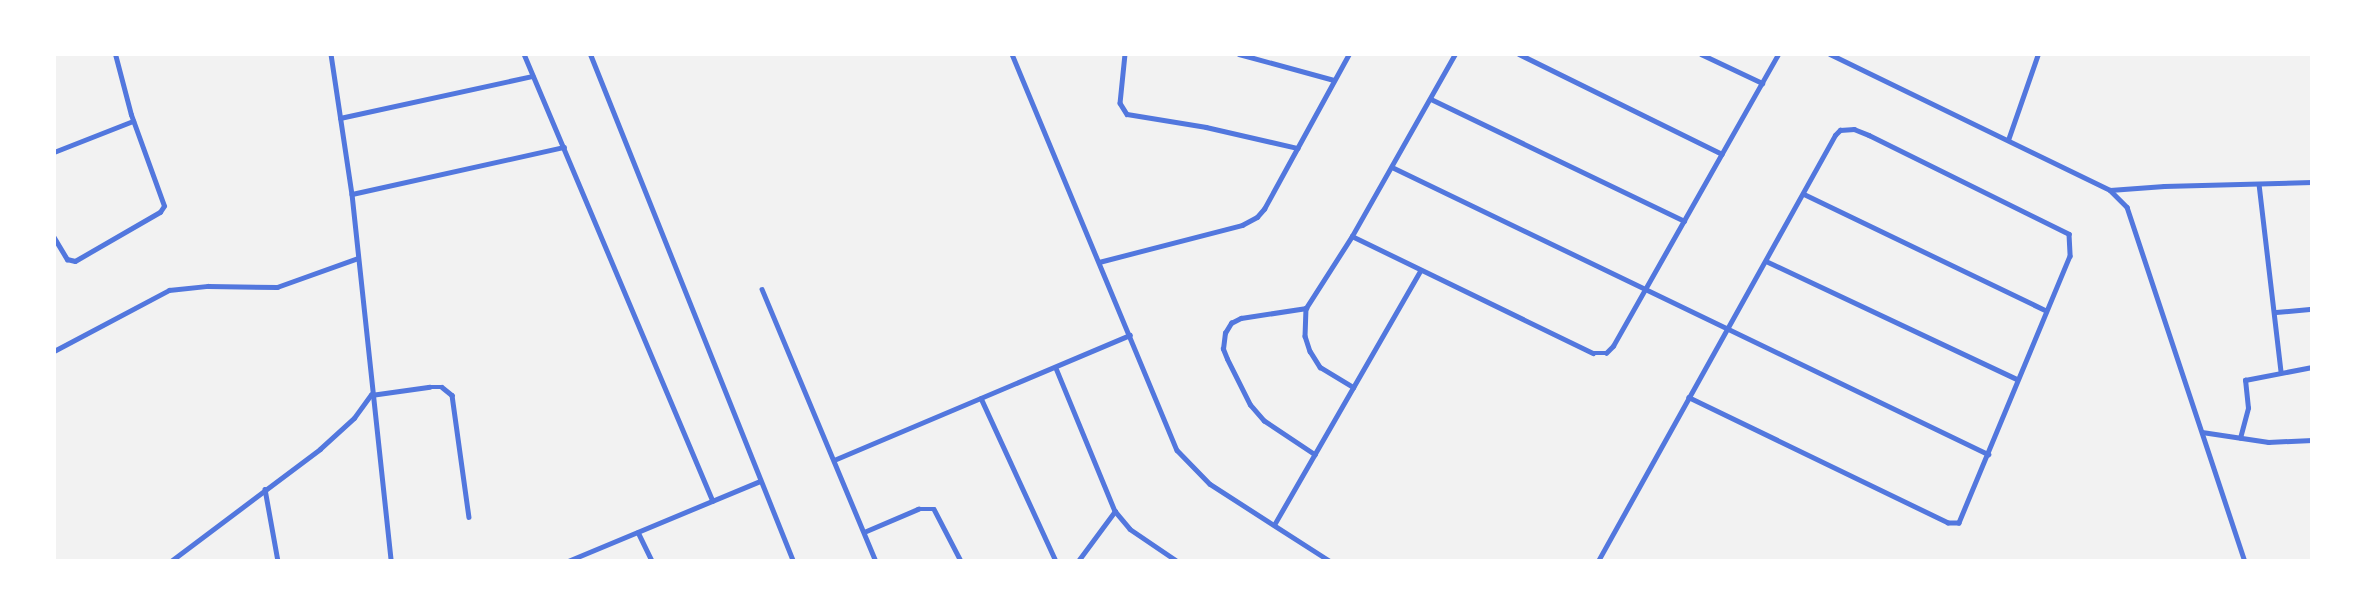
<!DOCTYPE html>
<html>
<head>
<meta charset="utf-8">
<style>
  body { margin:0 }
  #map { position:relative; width:2366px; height:615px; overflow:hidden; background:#f2f2f2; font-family:"Fira Sans",sans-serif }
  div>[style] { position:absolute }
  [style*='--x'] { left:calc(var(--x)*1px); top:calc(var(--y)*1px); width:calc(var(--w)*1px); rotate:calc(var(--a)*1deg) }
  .minor>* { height:4.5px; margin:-2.25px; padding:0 2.25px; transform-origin:2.25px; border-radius:2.25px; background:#5277de }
  .tertiary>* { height:5px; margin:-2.5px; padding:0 2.5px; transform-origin:2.5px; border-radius:2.5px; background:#5277de }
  span { translate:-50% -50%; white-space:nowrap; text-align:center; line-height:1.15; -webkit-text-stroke:7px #fff; paint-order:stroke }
  .frame { position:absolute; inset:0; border:56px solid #fff; pointer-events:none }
</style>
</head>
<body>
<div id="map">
  <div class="minor">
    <div style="--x:331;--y:54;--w:142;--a:81.5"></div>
    <div style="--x:352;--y:194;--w:369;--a:83.9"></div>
    <div style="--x:524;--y:54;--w:485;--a:67.1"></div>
    <div style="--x:1012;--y:54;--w:429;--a:67.4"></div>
    <div style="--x:1177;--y:450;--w:47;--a:45.9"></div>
    <div style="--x:1210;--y:484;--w:143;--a:32.7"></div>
    <div style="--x:1125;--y:54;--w:49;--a:95.8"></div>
    <div style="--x:1120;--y:103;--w:13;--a:58"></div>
    <div style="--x:1127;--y:114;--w:80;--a:9.3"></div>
    <div style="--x:1206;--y:127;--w:94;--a:12.9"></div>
    <div style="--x:1239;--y:54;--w:98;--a:15.3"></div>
    <div style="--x:1519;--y:54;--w:226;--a:26.2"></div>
    <div style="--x:1701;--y:54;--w:68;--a:25.4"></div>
    <div style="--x:1830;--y:54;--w:311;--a:25.9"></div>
    <div style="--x:2110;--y:190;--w:24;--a:45"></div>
    <div style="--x:2127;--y:207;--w:373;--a:71.6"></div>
    <div style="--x:1960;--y:54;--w:16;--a:0"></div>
    <div style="--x:1431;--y:99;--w:281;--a:25.7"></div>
    <div style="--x:340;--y:118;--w:197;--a:-12.3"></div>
    <div style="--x:2008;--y:140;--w:91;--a:-70.8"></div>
    <div style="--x:54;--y:152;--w:85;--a:-21.4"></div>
    <div style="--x:1392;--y:167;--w:662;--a:25.71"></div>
    <div style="--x:2259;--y:184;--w:188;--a:83.3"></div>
    <div style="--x:2110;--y:190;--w:54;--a:-4.2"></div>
    <div style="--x:2164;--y:186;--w:148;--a:-1.5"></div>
    <div style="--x:352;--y:194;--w:217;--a:-12.5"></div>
    <div style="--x:1804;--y:194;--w:267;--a:25.7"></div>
    <div style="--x:1352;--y:236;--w:268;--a:25.9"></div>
    <div style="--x:1593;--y:353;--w:13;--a:0"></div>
    <div style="--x:1606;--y:353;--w:10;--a:-45"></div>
    <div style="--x:1613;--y:346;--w:335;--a:-60.5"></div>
    <div style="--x:54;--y:237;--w:26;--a:59"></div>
    <div style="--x:67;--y:259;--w:8;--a:14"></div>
    <div style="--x:75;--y:261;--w:98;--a:-30"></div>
    <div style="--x:160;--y:212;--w:7;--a:-56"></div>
    <div style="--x:164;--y:206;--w:97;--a:-109.9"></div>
    <div style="--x:131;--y:115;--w:63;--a:-104.7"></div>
    <div style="--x:1766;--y:261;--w:277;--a:25.2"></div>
    <div style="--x:1099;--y:262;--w:148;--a:-14.5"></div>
    <div style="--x:1242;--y:225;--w:17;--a:-28"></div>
    <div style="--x:1257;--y:217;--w:11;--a:-49"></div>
    <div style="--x:1264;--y:209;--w:177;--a:-61.3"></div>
    <div style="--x:762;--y:289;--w:295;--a:67.3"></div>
    <div style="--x:1306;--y:308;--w:28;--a:92"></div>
    <div style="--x:1305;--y:336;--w:16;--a:72"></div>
    <div style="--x:1310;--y:351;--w:19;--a:58"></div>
    <div style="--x:1320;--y:367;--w:39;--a:31"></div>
    <div style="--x:2276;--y:312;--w:36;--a:-5"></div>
    <div style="--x:54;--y:351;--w:130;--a:-27.9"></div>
    <div style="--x:169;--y:290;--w:39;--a:-6"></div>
    <div style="--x:208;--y:286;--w:69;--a:0.8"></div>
    <div style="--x:277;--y:287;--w:86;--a:-19.7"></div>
    <div style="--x:1056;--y:368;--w:155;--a:67.6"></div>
    <div style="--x:1115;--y:511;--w:23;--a:50"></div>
    <div style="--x:1130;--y:529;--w:57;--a:34.2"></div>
    <div style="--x:981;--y:398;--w:179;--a:65.3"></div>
    <div style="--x:2202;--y:432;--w:67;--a:8.6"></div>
    <div style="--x:2268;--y:442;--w:44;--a:-2.6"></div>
    <div style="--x:2240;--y:438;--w:31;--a:-75"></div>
    <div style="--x:2248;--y:408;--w:28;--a:-96"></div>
    <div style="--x:2245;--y:380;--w:68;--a:-11"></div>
    <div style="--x:1315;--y:455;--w:61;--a:-146.3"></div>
    <div style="--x:1264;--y:421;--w:21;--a:-131"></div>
    <div style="--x:1250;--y:405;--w:51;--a:-116.6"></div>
    <div style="--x:1227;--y:359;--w:11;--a:-112"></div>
    <div style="--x:1223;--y:349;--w:16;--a:-83"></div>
    <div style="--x:1225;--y:333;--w:12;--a:-59"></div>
    <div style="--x:1231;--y:323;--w:11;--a:-27"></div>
    <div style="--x:1241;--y:318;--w:66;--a:-8.7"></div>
    <div style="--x:1306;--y:308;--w:85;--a:-57.4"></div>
    <div style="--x:1352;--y:236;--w:209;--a:-60.5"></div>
    <div style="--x:834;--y:460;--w:321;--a:-22.9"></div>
    <div style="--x:265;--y:489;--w:73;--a:79.8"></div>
    <div style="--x:1274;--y:525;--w:293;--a:-60.1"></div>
    <div style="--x:638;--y:532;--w:32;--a:64"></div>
    <div style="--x:864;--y:532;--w:59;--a:-23.1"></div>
    <div style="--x:918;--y:509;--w:16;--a:0"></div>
    <div style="--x:934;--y:509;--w:59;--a:62.6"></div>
    <div style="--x:171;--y:561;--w:186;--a:-36.9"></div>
    <div style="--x:320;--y:449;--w:46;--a:-42.4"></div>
    <div style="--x:354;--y:418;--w:29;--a:-54"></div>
    <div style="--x:371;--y:395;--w:59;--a:-7.9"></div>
    <div style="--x:429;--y:387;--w:13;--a:0"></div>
    <div style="--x:442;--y:387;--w:13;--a:39"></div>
    <div style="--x:452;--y:395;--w:123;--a:82.1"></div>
    <div style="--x:568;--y:561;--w:208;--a:-22.6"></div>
    <div style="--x:1078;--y:561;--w:62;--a:-53.5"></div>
    <div style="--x:1598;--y:561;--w:487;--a:-60.9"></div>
    <div style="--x:1835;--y:135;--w:7;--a:-45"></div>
    <div style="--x:1840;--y:130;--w:14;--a:-4"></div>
    <div style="--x:1854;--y:129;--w:16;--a:22"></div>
    <div style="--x:1869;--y:135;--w:223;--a:26.3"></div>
    <div style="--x:2069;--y:234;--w:22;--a:87"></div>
    <div style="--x:2070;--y:256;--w:289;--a:112.6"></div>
    <div style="--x:1959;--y:523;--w:11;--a:180"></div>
    <div style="--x:1948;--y:523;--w:288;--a:-154.2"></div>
  </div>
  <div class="tertiary">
    <div style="--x:590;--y:54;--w:546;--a:68.18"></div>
  </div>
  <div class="frame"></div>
</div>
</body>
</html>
